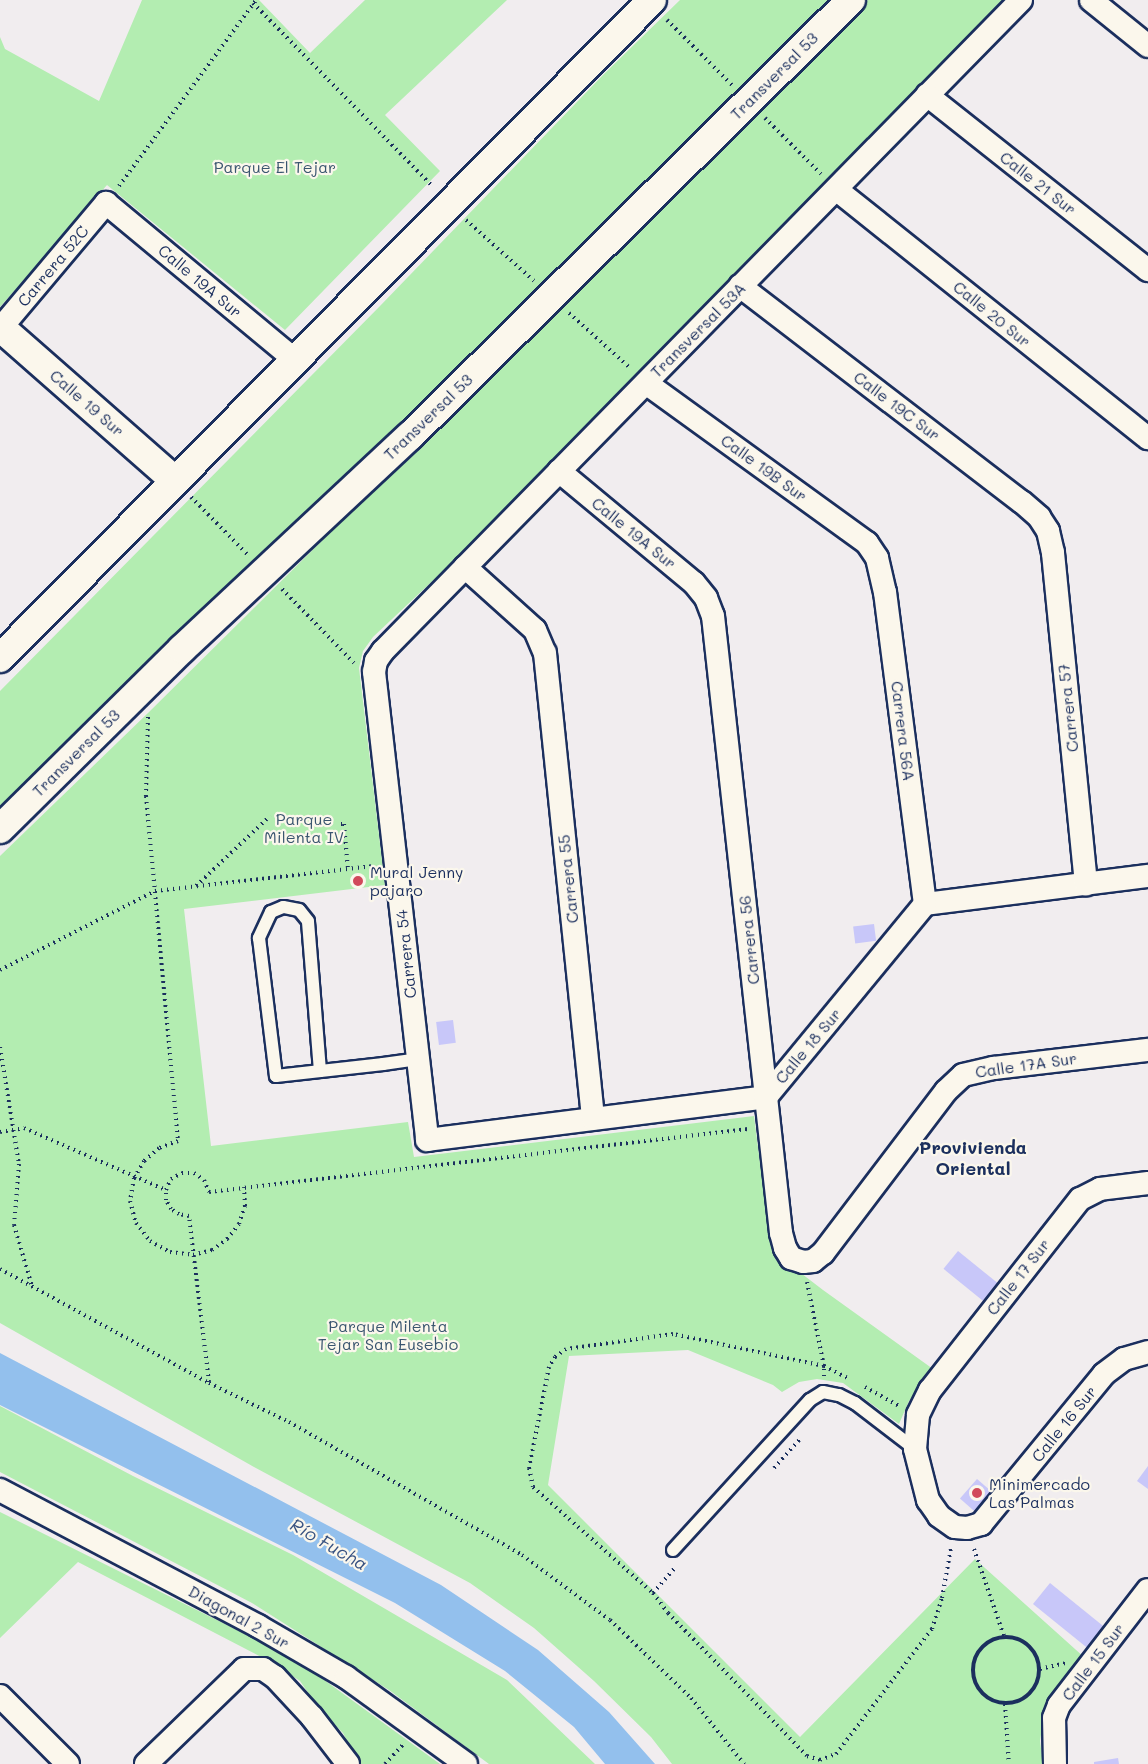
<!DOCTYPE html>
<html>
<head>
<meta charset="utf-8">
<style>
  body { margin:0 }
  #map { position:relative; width:1148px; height:1764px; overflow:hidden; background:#f1edef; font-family:Mali,sans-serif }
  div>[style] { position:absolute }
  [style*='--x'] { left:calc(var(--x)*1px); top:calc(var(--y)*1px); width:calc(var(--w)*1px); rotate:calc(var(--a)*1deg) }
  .green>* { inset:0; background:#b3edb1 }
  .water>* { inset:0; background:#93c0ed }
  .building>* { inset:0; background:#c8c7f9; transform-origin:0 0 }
  .path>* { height:4px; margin-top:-2px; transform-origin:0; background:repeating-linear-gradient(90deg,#1b2f5e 0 1.5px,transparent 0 6px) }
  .path>.ring { margin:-2px; padding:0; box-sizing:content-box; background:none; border:4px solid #1b2f5e; border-radius:50% }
  .roads { filter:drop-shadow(2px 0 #1b2f5e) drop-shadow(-2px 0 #1b2f5e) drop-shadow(0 2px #1b2f5e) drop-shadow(0 -2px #1b2f5e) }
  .service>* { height:12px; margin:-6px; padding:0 6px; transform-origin:6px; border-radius:6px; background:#fbf7ec }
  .minor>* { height:22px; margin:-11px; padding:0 11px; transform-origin:11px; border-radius:11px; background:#fbf7ec }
  .tertiary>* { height:28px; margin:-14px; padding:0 14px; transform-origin:14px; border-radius:14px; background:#fbf7ec }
  .dots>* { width:16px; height:16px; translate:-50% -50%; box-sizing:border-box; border:3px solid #fbf7ec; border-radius:50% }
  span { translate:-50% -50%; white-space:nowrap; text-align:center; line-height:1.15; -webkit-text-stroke:4.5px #fbf7ec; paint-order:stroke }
  .street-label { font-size:16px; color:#1b2f5e }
  .park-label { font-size:16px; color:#39556f }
  .poi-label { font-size:16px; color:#1b2f5e }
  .left { translate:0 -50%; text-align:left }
  .neighbourhood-label { font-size:18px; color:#1b2f5e; font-weight:700 }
  .water-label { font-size:18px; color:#395382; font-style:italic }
</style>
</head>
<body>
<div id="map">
  <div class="green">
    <div style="clip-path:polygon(142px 0,259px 0,310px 53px,365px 0,507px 0,385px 115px,440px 171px,285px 330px,107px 185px,0 307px,0 37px,5px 49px,99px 101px)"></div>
    <div style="clip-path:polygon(680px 0,839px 0,0 813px,0 691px,380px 306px,603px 75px)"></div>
    <div style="clip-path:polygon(868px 0,1003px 0,547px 473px,373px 637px,363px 651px,359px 668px,385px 885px,184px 909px,211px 1146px,408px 1122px,414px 1157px,754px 1116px,767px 1217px,774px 1247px,789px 1264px,823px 1290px,933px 1369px,909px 1401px,899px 1424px,843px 1383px,817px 1379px,799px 1382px,782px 1392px,773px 1385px,688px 1350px,569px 1356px,548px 1485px,800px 1737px,975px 1559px,1085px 1658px,1046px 1703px,1040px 1741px,1043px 1764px,672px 1764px,651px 1737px,594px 1681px,534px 1628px,470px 1583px,254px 1467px,0 1323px,0 856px,148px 713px)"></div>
    <div style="clip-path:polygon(0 1406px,133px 1476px,293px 1555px,507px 1680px,595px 1764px,489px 1764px,389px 1690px,252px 1603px,0 1472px)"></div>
    <div style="clip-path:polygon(0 1512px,251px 1637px,309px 1669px,440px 1764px,359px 1764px,343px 1733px,320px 1710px,300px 1681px,273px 1663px,78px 1562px,0 1638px)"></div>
  </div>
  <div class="water">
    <div style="clip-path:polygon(0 1353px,441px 1585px,538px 1650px,609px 1712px,655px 1764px,605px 1764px,574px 1727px,505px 1671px,395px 1603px,0 1405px)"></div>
  </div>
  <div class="building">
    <div style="left:874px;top:924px;width:17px;height:21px;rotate:83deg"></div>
    <div style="left:453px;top:1020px;width:23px;height:17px;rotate:83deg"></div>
    <div style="left:958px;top:1251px;width:57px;height:23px;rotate:39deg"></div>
    <div style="clip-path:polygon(1148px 1466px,1148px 1489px,1137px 1481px)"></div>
    <div style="left:977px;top:1479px;width:20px;height:26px;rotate:41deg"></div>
    <div style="left:1050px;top:1583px;width:70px;height:27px;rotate:39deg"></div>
    <div style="clip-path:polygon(1118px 1758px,1119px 1764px,1094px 1764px,1094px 1762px)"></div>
  </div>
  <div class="path">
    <div style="--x:253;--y:3;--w:257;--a:45.6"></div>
    <div style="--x:667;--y:20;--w:92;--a:45"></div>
    <div style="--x:765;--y:118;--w:79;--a:45"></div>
    <div style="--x:119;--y:186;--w:231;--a:-53.6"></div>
    <div style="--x:466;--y:220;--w:91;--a:41.9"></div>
    <div style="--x:569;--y:313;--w:82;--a:42"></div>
    <div style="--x:191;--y:497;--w:80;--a:45.5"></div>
    <div style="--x:282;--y:589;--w:103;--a:45.8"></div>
    <div style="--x:148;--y:717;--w:79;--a:91.5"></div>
    <div style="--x:146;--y:796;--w:346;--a:84.7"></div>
    <div style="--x:178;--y:1141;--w:20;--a:160"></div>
    <div style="--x:159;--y:1148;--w:20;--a:139"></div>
    <div style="--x:144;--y:1161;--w:20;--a:120"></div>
    <div style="--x:134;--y:1178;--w:23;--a:100"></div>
    <div style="--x:130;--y:1201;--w:23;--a:75"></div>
    <div style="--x:136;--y:1223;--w:23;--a:52"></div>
    <div style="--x:150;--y:1241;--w:23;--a:29"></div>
    <div style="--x:170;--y:1252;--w:23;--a:7"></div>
    <div style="--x:193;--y:1255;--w:20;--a:-15"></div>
    <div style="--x:212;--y:1250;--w:19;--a:-36"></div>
    <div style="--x:227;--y:1239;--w:19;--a:-51"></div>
    <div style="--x:239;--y:1224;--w:19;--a:-72"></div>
    <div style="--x:245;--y:1206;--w:19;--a:-93"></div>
    <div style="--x:341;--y:824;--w:3;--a:0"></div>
    <div style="--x:344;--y:824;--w:45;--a:84.9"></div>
    <div style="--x:196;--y:886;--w:102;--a:-43.4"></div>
    <div style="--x:0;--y:970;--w:174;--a:-27"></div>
    <div style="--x:155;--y:891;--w:220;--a:-6.5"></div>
    <div style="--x:0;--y:1047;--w:119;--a:80.8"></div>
    <div style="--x:19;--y:1164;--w:61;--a:94.7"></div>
    <div style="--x:14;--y:1225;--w:64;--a:73.6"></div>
    <div style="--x:0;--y:1132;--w:24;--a:-9"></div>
    <div style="--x:24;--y:1128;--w:155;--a:23.6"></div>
    <div style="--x:0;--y:1269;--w:238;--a:28.6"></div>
    <div style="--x:209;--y:1383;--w:89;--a:26"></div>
    <div style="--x:289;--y:1422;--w:268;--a:29.7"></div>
    <div style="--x:522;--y:1555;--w:109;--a:36.5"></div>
    <div style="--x:610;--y:1620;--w:112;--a:43.9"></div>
    <div style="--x:691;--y:1698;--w:85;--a:51.2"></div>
    <div style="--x:807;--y:1282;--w:86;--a:78.6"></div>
    <div style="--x:824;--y:1366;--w:27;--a:27"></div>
    <div style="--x:824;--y:1376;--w:10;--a:-90"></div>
    <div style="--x:824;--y:1366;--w:154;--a:-168"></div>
    <div style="--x:673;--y:1334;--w:108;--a:172"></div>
    <div style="--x:566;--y:1349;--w:14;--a:144"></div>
    <div style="--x:555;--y:1357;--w:12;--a:121"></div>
    <div style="--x:549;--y:1367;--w:103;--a:101.2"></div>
    <div style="--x:529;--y:1468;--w:19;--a:78"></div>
    <div style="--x:533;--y:1487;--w:160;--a:41.5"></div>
    <div style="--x:653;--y:1593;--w:25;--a:53"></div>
    <div style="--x:668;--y:1613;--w:199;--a:45.8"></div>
    <div style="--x:807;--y:1756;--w:14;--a:17"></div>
    <div style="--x:820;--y:1760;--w:17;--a:-21"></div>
    <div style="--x:836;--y:1754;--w:158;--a:-52.5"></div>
    <div style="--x:932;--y:1629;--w:33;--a:-72"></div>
    <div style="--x:942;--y:1598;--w:51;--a:-79.8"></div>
    <div style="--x:209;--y:1382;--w:167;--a:-96.9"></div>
    <div style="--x:189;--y:1216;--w:10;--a:-169"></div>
    <div style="--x:179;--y:1214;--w:9;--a:-148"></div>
    <div style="--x:171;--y:1209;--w:10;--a:-119"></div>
    <div style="--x:166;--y:1200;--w:10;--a:-90"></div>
    <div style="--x:166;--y:1190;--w:12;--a:-66"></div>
    <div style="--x:171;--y:1179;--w:13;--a:-29"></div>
    <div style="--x:182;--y:1173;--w:12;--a:0"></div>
    <div style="--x:194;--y:1173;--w:12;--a:35"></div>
    <div style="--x:204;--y:1180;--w:13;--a:67"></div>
    <div style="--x:209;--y:1192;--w:543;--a:-6.67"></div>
    <div style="--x:865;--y:1387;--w:38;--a:29"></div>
    <div style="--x:774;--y:1468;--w:40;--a:-48"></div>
    <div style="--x:974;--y:1549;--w:92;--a:71"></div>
    <div style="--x:653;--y:1593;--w:35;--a:-49"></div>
    <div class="ring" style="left:973px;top:1637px;width:62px;height:62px"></div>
    <div style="--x:1040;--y:1669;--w:26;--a:-13"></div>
    <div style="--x:1005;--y:1704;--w:60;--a:86.2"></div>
    <div style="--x:385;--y:1764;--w:26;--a:-47"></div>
  </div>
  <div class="roads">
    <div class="service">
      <div style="--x:320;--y:1071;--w:150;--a:-94.6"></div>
      <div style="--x:308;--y:921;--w:14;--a:-129"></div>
      <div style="--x:299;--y:910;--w:16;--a:-169"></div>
      <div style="--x:283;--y:907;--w:13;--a:157"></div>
      <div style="--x:271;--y:912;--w:29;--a:115"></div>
      <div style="--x:259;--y:938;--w:139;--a:83"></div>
      <div style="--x:276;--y:1076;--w:108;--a:-6.4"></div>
      <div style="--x:383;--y:1064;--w:35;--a:-8"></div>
      <div style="--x:673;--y:1550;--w:203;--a:-47.6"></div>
      <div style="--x:810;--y:1400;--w:15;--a:-32"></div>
      <div style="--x:823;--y:1392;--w:16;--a:11"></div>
      <div style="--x:839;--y:1395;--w:18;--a:27"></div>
      <div style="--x:855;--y:1403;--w:76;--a:37.5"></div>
    </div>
    <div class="minor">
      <div style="--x:1021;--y:0;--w:912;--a:134.42"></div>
      <div style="--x:383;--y:651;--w:12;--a:125"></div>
      <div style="--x:376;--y:661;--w:11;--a:100"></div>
      <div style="--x:374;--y:672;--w:471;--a:83.5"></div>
      <div style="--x:427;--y:1140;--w:342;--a:-7.2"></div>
      <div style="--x:766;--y:1097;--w:250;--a:-50.5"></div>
      <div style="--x:925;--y:904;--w:225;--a:-7.2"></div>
      <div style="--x:1091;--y:0;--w:73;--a:38.9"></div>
      <div style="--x:927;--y:95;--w:282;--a:38.4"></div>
      <div style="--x:837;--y:190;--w:398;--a:38.6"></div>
      <div style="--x:740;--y:286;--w:355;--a:37.5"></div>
      <div style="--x:1022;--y:502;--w:23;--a:41"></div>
      <div style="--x:1039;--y:517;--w:17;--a:57"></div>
      <div style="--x:1048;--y:531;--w:23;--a:77"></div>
      <div style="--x:1053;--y:553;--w:333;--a:84.3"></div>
      <div style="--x:0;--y:329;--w:165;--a:-49.9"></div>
      <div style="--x:106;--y:203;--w:244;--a:39.7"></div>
      <div style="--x:646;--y:383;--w:273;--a:35.9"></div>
      <div style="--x:867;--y:543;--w:18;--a:56"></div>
      <div style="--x:877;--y:558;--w:35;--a:77"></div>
      <div style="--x:885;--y:592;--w:315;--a:82.7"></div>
      <div style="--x:559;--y:471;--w:175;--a:39.7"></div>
      <div style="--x:694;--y:583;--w:19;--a:51"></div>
      <div style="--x:706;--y:598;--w:19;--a:69"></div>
      <div style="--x:713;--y:616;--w:621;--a:83.71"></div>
      <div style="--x:781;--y:1233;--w:16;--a:75"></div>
      <div style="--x:785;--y:1248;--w:12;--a:59"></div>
      <div style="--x:791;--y:1258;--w:13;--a:18"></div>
      <div style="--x:803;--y:1262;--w:10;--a:-6"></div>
      <div style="--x:813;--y:1261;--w:13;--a:-39"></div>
      <div style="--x:823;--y:1253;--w:203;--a:-52.8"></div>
      <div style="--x:946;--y:1091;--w:23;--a:-43"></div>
      <div style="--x:963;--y:1075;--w:32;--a:-13"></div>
      <div style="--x:994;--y:1068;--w:155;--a:-6.7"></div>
      <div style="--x:465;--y:567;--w:94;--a:42"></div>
      <div style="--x:535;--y:630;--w:25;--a:67"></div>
      <div style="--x:545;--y:653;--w:468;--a:84.1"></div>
      <div style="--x:1148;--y:1183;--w:48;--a:172.9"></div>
      <div style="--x:1100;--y:1189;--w:22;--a:153"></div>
      <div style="--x:1080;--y:1199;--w:243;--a:128.1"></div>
      <div style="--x:930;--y:1390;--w:28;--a:116"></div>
      <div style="--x:918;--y:1415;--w:34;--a:95"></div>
      <div style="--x:915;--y:1449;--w:53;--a:75.7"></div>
      <div style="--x:928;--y:1500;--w:19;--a:55"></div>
      <div style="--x:939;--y:1516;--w:19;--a:35"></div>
      <div style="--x:955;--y:1527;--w:12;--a:5"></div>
      <div style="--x:967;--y:1528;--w:15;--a:-16"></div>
      <div style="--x:981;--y:1524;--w:194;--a:-50.6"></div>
      <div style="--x:1104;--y:1374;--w:25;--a:-37"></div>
      <div style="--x:1124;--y:1359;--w:25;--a:-16"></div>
      <div style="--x:0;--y:1490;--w:292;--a:27.8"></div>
      <div style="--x:258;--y:1626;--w:102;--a:30.1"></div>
      <div style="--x:346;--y:1677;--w:148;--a:35.9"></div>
      <div style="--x:0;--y:1696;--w:96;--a:45"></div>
      <div style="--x:146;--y:1764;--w:136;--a:-44.1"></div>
      <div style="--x:244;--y:1669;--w:19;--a:0"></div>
      <div style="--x:263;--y:1669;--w:14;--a:34"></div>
      <div style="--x:275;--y:1677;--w:54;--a:47.2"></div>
      <div style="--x:312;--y:1717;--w:59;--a:52.5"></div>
      <div style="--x:1055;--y:1764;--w:46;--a:-91.2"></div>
      <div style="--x:1054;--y:1718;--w:14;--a:-69"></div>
      <div style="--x:1059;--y:1705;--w:145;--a:-52.3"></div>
    </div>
    <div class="tertiary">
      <div style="--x:0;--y:327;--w:232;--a:41.3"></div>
      <div style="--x:0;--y:658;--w:926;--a:-45.26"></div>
      <div style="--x:0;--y:829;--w:256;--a:-44.7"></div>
      <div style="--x:182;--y:649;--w:312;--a:-43.1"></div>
      <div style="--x:410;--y:436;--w:620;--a:-44.67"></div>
    </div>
  </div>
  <div class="dots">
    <div style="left:358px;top:881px;background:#d1495b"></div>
    <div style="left:977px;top:1493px;background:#d1495b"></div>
  </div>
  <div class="street-label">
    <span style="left:774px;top:76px;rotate:-45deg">Transversal 53</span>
    <span style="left:1038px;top:183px;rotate:38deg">Calle 21 Sur</span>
    <span style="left:53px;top:266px;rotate:-50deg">Carrera 52C</span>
    <span style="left:200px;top:281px;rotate:40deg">Calle 19A Sur</span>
    <span style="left:992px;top:314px;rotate:39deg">Calle 20 Sur</span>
    <span style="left:698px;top:330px;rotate:-45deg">Transversal 53A</span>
    <span style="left:87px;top:403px;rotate:41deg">Calle 19 Sur</span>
    <span style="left:897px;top:406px;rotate:37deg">Calle 19C Sur</span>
    <span style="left:428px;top:417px;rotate:-44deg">Transversal 53</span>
    <span style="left:764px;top:468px;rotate:36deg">Calle 19B Sur</span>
    <span style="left:634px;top:533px;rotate:39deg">Calle 19A Sur</span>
    <span style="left:1068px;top:708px;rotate:-96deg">Carrera 57</span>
    <span style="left:903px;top:731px;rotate:83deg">Carrera 56A</span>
    <span style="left:76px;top:753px;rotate:-45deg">Transversal 53</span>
    <span style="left:568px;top:879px;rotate:-96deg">Carrera 55</span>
    <span style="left:749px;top:940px;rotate:-96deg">Carrera 56</span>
    <span style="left:406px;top:954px;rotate:-96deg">Carrera 54</span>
    <span style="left:808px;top:1046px;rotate:-50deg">Calle 18 Sur</span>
    <span style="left:1026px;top:1065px;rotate:-8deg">Calle 17A Sur</span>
    <span style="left:1018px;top:1277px;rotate:-52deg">Calle 17 Sur</span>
    <span style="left:1064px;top:1424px;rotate:-51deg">Calle 16 Sur</span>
    <span style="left:239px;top:1617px;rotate:29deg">Diagonal 2 Sur</span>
    <span style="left:1093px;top:1662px;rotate:-53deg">Calle 15 Sur</span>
  </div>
  <div class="park-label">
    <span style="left:275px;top:167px">Parque El Tejar</span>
    <span style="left:304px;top:828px">Parque<br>Milenta IV</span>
    <span style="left:388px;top:1335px">Parque Milenta<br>Tejar San Eusebio</span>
  </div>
  <div class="poi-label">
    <span class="left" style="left:370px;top:881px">Mural Jenny<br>pajaro</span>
    <span class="left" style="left:989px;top:1493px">Minimercado<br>Las Palmas</span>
  </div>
  <div class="neighbourhood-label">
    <span style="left:973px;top:1158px">Provivienda<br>Oriental</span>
  </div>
  <div class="water-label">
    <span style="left:329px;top:1544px;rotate:30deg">Río Fucha</span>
  </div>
</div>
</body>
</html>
